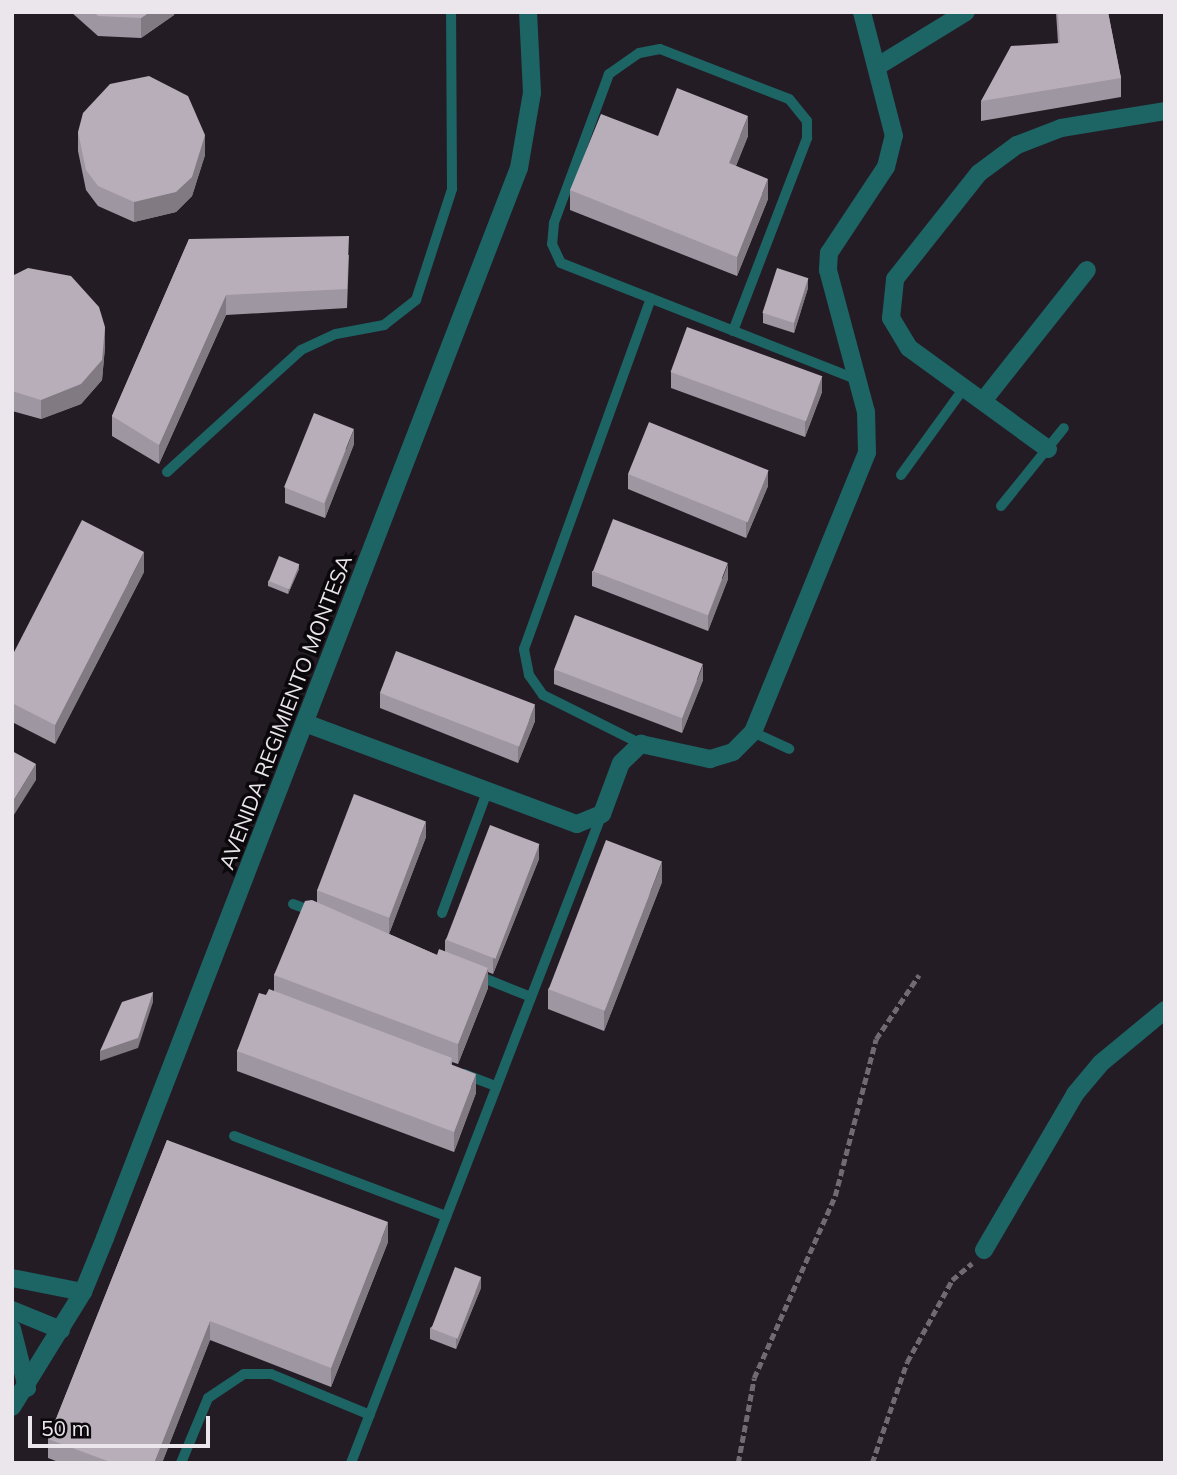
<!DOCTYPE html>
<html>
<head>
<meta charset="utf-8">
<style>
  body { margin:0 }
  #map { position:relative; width:1177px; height:1475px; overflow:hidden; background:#241c25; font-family:Mulish,sans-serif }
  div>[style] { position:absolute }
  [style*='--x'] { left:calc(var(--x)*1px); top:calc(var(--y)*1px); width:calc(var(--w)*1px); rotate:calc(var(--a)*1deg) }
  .path>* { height:4.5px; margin-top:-2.25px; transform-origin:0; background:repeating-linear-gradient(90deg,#716a72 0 7px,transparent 0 10.5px) }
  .service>* { height:10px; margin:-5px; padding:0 5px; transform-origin:5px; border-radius:5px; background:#1d6465 }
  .minor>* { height:18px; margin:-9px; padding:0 9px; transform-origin:9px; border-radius:9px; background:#1d6465 }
  .wall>* { inset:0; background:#9e96a0 }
  .shaded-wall>* { inset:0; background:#817a82 }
  .building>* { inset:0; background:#b8aeba; transform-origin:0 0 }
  span { translate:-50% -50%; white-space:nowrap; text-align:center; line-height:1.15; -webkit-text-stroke:7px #0b080c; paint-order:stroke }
  .street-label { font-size:21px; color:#ebe6ec }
  .frame { position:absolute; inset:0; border:14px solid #ebe6ec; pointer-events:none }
  .scale { position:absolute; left:28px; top:1416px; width:182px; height:32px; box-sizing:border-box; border:4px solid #ebe6ec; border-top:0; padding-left:9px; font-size:21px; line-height:24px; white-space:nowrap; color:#ebe6ec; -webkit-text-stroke:5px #0b080c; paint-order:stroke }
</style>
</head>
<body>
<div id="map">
  <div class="path">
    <div style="--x:738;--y:1463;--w:86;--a:-79.3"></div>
    <div style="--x:754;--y:1378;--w:199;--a:-66"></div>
    <div style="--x:835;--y:1196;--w:162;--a:-75.4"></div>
    <div style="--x:876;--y:1039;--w:77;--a:-56.1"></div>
    <div style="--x:872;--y:1463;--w:107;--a:-70.9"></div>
    <div style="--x:907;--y:1362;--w:94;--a:-61.2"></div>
    <div style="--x:952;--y:1280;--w:26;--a:-40"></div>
  </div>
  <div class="service">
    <div style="--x:733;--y:331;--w:207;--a:-69"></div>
    <div style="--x:807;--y:138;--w:17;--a:-90"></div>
    <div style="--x:807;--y:121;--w:28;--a:-129"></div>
    <div style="--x:789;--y:99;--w:138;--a:-158.8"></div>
    <div style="--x:660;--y:49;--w:21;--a:169"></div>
    <div style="--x:639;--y:53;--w:37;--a:145"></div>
    <div style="--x:609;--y:74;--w:159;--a:110.3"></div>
    <div style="--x:554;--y:223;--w:21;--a:95"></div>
    <div style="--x:552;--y:244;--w:21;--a:65"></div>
    <div style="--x:561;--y:263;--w:317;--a:21.5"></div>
    <div style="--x:167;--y:472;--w:181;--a:-42.3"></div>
    <div style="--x:301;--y:350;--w:38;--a:-25"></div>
    <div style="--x:336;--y:334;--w:49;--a:-10.6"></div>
    <div style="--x:384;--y:325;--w:41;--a:-38"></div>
    <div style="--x:416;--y:300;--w:117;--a:-72"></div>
    <div style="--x:452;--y:189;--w:177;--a:-90.3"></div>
    <div style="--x:901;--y:475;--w:107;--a:-54.1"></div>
    <div style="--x:1001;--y:506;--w:100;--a:-51.1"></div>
    <div style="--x:753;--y:732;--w:40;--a:25"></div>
    <div style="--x:641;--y:744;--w:110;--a:-153.4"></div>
    <div style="--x:543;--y:695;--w:24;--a:-125"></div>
    <div style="--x:529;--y:675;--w:26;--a:-101"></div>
    <div style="--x:524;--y:649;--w:373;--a:-70.1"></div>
    <div style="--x:293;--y:904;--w:20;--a:20"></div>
    <div style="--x:442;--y:913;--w:129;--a:-69.6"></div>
    <div style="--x:476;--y:975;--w:59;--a:21.8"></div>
    <div style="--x:464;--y:1074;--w:34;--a:21"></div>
    <div style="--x:234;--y:1136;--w:227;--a:20.7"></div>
    <div style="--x:181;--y:1463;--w:70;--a:-67.4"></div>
    <div style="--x:208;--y:1398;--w:43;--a:-33.7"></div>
    <div style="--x:244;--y:1374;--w:27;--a:0"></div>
    <div style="--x:271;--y:1374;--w:107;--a:22.5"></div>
    <div style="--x:351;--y:1463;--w:696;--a:-68.86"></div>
  </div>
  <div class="minor">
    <div style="--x:878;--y:66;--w:103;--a:-31.5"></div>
    <div style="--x:983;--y:401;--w:167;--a:-51.6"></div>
    <div style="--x:1048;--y:449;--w:172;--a:-144"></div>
    <div style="--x:909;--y:348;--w:35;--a:-121"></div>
    <div style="--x:891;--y:318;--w:39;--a:-84"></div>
    <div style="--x:895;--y:279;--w:135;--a:-51.6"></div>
    <div style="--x:979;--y:173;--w:47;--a:-36.4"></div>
    <div style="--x:1017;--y:145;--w:47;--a:-21.1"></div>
    <div style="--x:1061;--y:128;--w:105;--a:-9.3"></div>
    <div style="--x:305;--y:723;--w:290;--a:20.4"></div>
    <div style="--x:577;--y:824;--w:27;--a:-22"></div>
    <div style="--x:602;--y:814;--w:54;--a:-69.6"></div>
    <div style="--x:621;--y:763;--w:28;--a:-44"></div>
    <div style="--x:641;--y:744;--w:71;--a:12.3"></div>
    <div style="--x:710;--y:759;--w:24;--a:-17"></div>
    <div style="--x:733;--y:752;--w:28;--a:-45"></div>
    <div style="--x:753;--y:732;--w:302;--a:-67.8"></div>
    <div style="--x:867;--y:452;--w:40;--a:-91.4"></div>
    <div style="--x:866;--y:412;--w:147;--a:-105"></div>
    <div style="--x:828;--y:270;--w:17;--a:-87"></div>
    <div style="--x:829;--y:253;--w:103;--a:-56.5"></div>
    <div style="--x:886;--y:167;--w:32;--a:-76"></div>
    <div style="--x:894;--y:136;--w:128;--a:-104.5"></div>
    <div style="--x:984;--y:1250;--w:181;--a:-59.7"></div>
    <div style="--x:1075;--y:1094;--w:40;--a:-50"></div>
    <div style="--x:1101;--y:1063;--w:83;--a:-39.6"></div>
    <div style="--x:12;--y:1278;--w:72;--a:11.2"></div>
    <div style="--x:12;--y:1310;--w:53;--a:22.2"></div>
    <div style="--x:12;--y:1329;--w:61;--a:75.7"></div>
    <div style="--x:12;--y:1407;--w:135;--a:-58.3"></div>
    <div style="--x:83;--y:1292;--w:58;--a:-67.8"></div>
    <div style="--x:105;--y:1238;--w:1147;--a:-68.85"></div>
    <div style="--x:519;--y:168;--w:76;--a:-80.2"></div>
    <div style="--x:532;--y:93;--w:81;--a:-92.8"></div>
  </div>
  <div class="wall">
    <div style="clip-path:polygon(71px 12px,175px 12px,174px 15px,141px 38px,98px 36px)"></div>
    <div style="clip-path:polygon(1056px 12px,1108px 12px,1121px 78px,1121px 97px,981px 121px,981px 101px,1058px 43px)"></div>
    <div style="clip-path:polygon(78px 132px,205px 155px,192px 196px,176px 212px,134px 222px,98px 206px,86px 190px,78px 151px)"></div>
    <div style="clip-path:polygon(658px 136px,748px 136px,736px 166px,768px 199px,737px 276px,570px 210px,570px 190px)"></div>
    <div style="clip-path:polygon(189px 239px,349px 255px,347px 308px,226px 315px,159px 464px,112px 436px,112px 416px)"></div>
    <div style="clip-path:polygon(12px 276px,105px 347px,102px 380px,81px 404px,41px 419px,12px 411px)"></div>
    <div style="clip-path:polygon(808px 288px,794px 333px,763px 323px,763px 313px)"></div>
    <div style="clip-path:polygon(671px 372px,822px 392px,805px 437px,671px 388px)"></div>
    <div style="clip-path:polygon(354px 444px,325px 518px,285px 503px,285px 488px)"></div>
    <div style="clip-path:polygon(628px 474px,768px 486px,746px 538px,628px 489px)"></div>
    <div style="clip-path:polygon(299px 569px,288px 594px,268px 586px,268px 581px)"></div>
    <div style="clip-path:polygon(592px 571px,728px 579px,708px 631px,592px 586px)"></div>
    <div style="clip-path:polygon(144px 572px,55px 744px,12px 722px,12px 656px)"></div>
    <div style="clip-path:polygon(554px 669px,703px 680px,682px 733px,554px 684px)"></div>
    <div style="clip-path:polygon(380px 693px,535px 721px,518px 763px,380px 708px)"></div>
    <div style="clip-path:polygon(426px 837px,389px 934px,437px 955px,445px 952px,445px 940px,539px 859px,493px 974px,488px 972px,488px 988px,458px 1064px,452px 1062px,452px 1065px,476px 1093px,454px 1152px,237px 1071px,237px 1051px,266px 995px,274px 991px,274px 975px,317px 902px,317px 890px)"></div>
    <div style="clip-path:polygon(662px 882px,604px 1031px,548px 1009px,548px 989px)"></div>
    <div style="clip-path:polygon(167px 1140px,388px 1242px,331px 1387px,210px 1340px,162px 1463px,61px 1463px,48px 1458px,48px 1439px)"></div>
    <div style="clip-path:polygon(481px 1288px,456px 1349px,430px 1339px,430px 1328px)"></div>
  </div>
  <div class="shaded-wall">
    <div style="clip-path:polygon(150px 12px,175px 12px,174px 15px,141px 38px,141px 18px)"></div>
    <div style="clip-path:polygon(748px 116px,748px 136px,729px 183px,729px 163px)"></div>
    <div style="clip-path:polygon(14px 120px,14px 135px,12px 138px,12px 123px)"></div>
    <div style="clip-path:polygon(205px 135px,205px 155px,192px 196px,176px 212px,134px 222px,134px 202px)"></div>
    <div style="clip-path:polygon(768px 179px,768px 199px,737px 276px,737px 257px)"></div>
    <div style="clip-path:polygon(808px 278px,808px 288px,794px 333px,794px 323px)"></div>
    <div style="clip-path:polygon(226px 295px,226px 315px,159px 464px,159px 445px)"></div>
    <div style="clip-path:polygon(105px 327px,105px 347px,102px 380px,81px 404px,41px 419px,41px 400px)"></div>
    <div style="clip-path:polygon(822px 377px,822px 392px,805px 437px,805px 422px)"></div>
    <div style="clip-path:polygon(354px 429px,354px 444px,325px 518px,325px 503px)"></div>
    <div style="clip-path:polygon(768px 471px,768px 486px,746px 538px,746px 523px)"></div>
    <div style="clip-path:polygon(144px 552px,144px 572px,55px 744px,55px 725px)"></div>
    <div style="clip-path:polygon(299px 564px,299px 569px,288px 594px,288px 589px)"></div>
    <div style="clip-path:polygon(728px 564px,728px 579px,708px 631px,708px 616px)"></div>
    <div style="clip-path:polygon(703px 665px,703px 680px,682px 733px,682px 718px)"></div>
    <div style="clip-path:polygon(535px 705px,535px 721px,518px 763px,518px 748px)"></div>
    <div style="clip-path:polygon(36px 764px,36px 780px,12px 818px,12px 803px)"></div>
    <div style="clip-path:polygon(426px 821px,426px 837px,389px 934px,389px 919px)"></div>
    <div style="clip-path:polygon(539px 844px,539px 859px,493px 974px,493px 959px)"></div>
    <div style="clip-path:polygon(662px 862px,662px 882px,604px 1031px,604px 1011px)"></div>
    <div style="clip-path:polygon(488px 968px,488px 988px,458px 1064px,458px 1044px)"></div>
    <div style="clip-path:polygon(153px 992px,153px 1002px,138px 1048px,100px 1061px,100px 1051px)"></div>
    <div style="clip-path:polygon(476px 1074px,476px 1093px,454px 1152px,454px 1132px)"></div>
    <div style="clip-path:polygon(388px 1222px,388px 1242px,331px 1387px,331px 1368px)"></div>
    <div style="clip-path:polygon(481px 1277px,481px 1288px,456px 1349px,456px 1339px)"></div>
    <div style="clip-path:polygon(210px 1321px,210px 1340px,162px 1463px,154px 1463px)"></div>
  </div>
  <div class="building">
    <div style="clip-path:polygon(94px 12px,150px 12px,141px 18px,98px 16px)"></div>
    <div style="clip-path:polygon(1058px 12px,1108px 12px,1121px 78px,981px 101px,1011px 46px,1060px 43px)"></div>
    <div style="clip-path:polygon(149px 76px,188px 96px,205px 135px,192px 177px,176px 192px,134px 202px,98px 186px,86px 170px,78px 132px,83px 113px,110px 84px)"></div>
    <div style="clip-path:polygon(677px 88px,748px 116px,729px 163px,768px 179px,737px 257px,570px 190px,601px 114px,658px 136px)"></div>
    <div style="clip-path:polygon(349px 236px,347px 289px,226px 295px,159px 445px,112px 416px,189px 239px)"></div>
    <div style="clip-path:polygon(28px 268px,71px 276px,99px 307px,105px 327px,102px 360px,81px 384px,41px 400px,12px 391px,12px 276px)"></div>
    <div style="left:777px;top:268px;width:33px;height:47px;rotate:18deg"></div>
    <div style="left:687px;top:327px;width:144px;height:48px;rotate:20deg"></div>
    <div style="left:314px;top:413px;width:43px;height:80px;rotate:22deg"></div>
    <div style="left:649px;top:422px;width:129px;height:56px;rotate:22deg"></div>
    <div style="left:613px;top:519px;width:123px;height:56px;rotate:21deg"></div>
    <div style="clip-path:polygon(82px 520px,144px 552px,55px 725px,12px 703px,12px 656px)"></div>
    <div style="left:279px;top:556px;width:22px;height:27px;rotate:22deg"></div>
    <div style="left:575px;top:615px;width:137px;height:58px;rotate:21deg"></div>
    <div style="left:396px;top:651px;width:149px;height:45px;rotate:21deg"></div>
    <div style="clip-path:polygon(12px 751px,36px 764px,12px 803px)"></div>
    <div style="left:354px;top:794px;width:77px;height:103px;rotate:21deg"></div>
    <div style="left:490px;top:825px;width:53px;height:123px;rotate:21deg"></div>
    <div style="left:606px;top:840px;width:60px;height:160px;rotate:21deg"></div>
    <div style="clip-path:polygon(312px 900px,437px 955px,439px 949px,488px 968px,458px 1044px,274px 975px,305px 901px)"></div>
    <div style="clip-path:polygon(269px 989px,452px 1058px,450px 1064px,476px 1074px,454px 1132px,237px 1051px,259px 993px,266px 995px)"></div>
    <div style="clip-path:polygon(153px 992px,138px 1038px,100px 1051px,122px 1002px)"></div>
    <div style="clip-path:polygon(167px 1140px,388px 1222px,331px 1368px,210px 1321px,154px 1463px,113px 1463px,48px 1439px)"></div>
    <div style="left:455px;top:1267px;width:28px;height:66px;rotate:21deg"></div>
  </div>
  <div class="street-label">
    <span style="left:285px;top:712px;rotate:-69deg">AVENIDA REGIMIENTO MONTESA</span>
  </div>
  <div class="frame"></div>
  <div class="scale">50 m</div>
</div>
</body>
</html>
